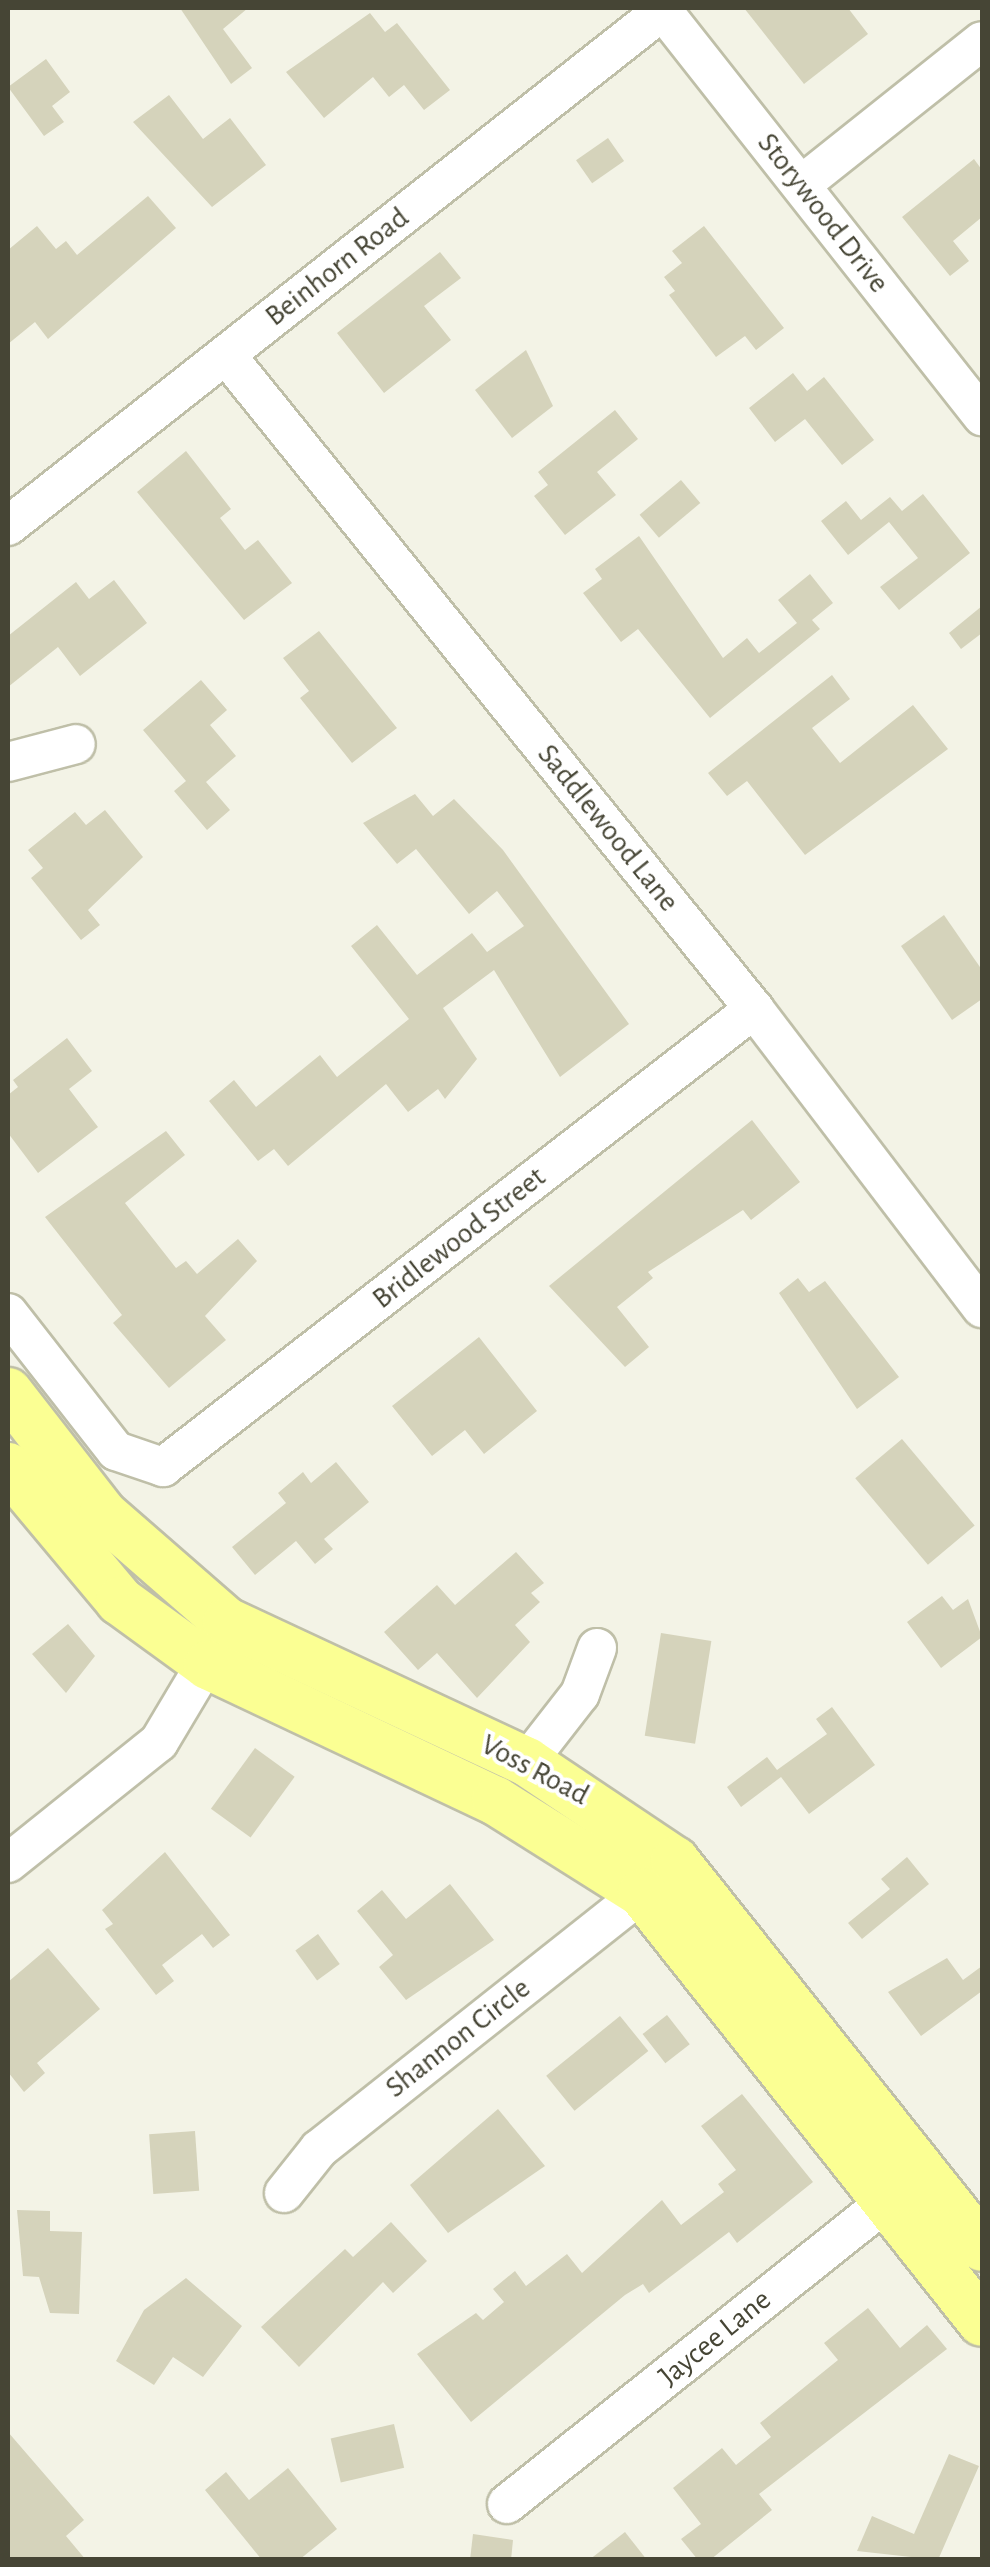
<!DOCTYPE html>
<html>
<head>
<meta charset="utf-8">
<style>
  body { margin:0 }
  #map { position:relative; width:990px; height:2567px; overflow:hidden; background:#f3f3e6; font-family:"Alegreya Sans",sans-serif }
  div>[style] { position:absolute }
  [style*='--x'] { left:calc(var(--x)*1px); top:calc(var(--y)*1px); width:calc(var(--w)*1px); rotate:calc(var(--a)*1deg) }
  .building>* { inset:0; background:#d5d3bb; transform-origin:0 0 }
  .roads { filter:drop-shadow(2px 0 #bfbfa8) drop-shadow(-2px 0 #bfbfa8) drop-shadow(0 2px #bfbfa8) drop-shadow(0 -2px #bfbfa8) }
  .minor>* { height:38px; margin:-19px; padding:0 19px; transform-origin:19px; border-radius:19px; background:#fff }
  .major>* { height:48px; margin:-24px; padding:0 24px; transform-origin:24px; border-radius:24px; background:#fbff93 }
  span { translate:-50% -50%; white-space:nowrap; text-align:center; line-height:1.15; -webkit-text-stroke:8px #fff; paint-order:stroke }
  .street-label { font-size:30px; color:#464535 }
  .frame { position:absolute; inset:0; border:10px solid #464535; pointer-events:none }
</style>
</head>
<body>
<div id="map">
  <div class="building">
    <div style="clip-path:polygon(180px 8px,248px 8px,223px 29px,252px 68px,231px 84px)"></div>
    <div style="clip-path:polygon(744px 8px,848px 8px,868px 34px,804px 84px)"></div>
    <div style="clip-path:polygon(370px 13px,385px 32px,397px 23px,450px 90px,424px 110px,404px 85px,389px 97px,373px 77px,324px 118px,286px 72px)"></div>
    <div style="clip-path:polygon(46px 59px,70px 92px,52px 106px,64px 122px,44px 136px,8px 87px)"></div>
    <div style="clip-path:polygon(169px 95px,203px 139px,230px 118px,266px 165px,212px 207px,133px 122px)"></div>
    <div style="left:608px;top:138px;width:28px;height:39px;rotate:55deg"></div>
    <div style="clip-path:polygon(974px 159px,982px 170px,982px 217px,953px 241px,969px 261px,950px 276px,902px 217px)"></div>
    <div style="clip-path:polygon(148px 196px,176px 228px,48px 339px,35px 322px,8px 344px,8px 250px,37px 226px,56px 249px,66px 241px,77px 255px)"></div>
    <div style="clip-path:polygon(704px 226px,784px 328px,756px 350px,745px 336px,716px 357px,669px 295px,675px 291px,664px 277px,682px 263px,672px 251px)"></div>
    <div style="clip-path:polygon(440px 252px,461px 278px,424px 306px,451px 340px,384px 393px,337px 333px)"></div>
    <div style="clip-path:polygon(526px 350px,553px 406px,512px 438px,475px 390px)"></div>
    <div style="clip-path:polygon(793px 373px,807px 391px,824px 377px,874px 440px,842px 465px,805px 419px,775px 442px,749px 408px)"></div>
    <div style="clip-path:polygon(615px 410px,638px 439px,597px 472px,616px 495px,565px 535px,534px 496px,548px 485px,538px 472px)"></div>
    <div style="clip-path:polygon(186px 451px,231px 509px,220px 518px,245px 550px,258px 540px,292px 583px,244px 620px,137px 492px)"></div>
    <div style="left:681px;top:480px;width:30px;height:54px;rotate:50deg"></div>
    <div style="clip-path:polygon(923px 494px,970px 553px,899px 610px,880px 587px,918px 558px,889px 522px,848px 555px,821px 521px,846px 501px,861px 520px,890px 497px,902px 511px)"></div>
    <div style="clip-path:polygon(639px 536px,723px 658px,747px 638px,759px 653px,797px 623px,778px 600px,810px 574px,833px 603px,812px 620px,820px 629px,710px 718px,638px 629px,621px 642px,583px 593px,602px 579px,595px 569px)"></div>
    <div style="clip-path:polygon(114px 580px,147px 623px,80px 676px,58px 647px,8px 687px,8px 636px,76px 582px,89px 599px)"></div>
    <div style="clip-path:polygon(982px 606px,982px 633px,961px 649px,949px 633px)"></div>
    <div style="clip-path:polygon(319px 631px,397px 728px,352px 763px,300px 698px,309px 691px,283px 658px)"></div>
    <div style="clip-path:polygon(832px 675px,850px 699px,812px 728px,840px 763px,913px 705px,948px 749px,805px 855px,747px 781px,727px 796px,708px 773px)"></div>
    <div style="clip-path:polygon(201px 680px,227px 710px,210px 725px,236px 756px,206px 782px,230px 810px,207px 830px,174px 791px,186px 781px,143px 730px)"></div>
    <div style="clip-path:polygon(415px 794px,433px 816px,454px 799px,503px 850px,629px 1024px,560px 1077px,494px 970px,443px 1008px,477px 1059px,445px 1099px,438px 1089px,408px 1112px,386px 1084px,288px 1166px,274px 1149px,258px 1161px,209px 1101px,234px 1080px,256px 1107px,320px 1055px,337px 1077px,409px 1019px,351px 946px,377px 925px,417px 975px,472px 933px,487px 952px,524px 926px,497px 891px,469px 914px,416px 849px,397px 864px,363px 823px)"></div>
    <div style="clip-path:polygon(105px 810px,143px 857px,88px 910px,100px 925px,81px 940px,31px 878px,43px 868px,28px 850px,75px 812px,86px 825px)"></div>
    <div style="clip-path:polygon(944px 915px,982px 970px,982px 999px,952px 1020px,901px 946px)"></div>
    <div style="clip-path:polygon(67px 1038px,92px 1071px,69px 1089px,98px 1127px,38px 1173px,8px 1133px,8px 1095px,18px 1087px,13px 1080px)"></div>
    <div style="clip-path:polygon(752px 1120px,800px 1182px,751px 1220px,743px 1210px,648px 1272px,653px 1278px,617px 1307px,649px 1347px,625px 1367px,549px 1286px)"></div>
    <div style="clip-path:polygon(166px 1131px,185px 1155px,125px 1203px,176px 1268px,186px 1261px,197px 1274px,238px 1239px,257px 1261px,205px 1316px,226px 1340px,169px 1388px,113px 1323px,122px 1315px,45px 1217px)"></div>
    <div style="clip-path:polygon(798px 1278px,809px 1292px,825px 1281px,899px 1377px,857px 1409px,779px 1293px)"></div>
    <div style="clip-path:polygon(479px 1337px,537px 1411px,484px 1454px,465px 1430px,432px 1456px,392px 1406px)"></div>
    <div style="left:902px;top:1439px;width:113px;height:61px;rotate:50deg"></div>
    <div style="clip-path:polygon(336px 1462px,369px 1502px,324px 1539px,333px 1549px,315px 1564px,296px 1541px,255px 1575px,232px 1547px,286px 1503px,278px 1493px,303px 1472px,311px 1483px)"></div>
    <div style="clip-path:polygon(516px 1552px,544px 1583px,531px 1593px,540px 1602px,515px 1625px,530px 1642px,477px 1698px,437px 1653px,418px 1670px,384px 1632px,437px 1585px,455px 1605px)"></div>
    <div style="clip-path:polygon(942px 1596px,953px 1610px,968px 1599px,982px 1637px,941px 1668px,907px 1622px)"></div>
    <div style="clip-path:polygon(68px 1624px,95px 1656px,66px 1693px,32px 1654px)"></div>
    <div style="left:661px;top:1633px;width:51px;height:104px;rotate:9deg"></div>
    <div style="clip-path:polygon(832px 1707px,875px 1765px,809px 1814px,781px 1777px,741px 1807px,727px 1787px,767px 1757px,777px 1770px,827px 1734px,816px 1719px)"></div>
    <div style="left:255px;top:1748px;width:49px;height:75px;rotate:36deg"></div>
    <div style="clip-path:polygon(165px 1852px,230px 1935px,213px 1948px,202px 1934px,162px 1965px,174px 1981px,156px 1995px,105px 1929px,113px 1924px,102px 1910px)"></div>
    <div style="clip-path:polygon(907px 1857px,929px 1884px,862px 1939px,848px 1923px,890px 1889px,881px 1879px)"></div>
    <div style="clip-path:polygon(450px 1884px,494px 1940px,406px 2000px,379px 1967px,393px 1955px,357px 1911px,382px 1890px,406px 1919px)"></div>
    <div style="left:318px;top:1934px;width:37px;height:28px;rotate:54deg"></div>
    <div style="clip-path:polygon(48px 1948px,100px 2009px,37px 2063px,45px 2073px,24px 2092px,8px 2072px,8px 1982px)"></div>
    <div style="clip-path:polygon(947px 1958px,963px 1980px,982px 1966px,982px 1991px,921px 2036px,888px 1992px)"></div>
    <div style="left:667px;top:2015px;width:37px;height:31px;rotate:52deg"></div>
    <div style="left:620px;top:2016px;width:45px;height:95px;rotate:51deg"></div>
    <div style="clip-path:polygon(742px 2094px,813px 2182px,737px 2243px,729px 2232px,649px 2293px,643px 2284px,625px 2295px,471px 2422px,417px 2354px,476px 2313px,483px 2320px,504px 2302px,493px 2289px,515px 2271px,526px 2286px,567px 2254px,582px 2273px,662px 2200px,681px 2225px,724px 2192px,718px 2184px,736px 2170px,701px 2126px)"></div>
    <div style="clip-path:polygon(498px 2109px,545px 2166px,448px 2233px,410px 2185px)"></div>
    <div style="left:195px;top:2131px;width:60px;height:46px;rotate:86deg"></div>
    <div style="clip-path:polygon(17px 2210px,50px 2211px,50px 2231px,82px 2232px,79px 2314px,50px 2313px,39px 2277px,23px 2276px)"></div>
    <div style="clip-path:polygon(391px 2222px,427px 2261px,393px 2293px,383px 2282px,299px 2367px,261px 2327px,345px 2249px,353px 2257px)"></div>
    <div style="clip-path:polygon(186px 2278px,242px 2326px,203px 2377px,173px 2357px,154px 2385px,116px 2361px,144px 2310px)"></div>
    <div style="clip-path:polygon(868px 2308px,900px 2348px,927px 2325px,947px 2349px,759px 2494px,772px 2510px,710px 2560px,698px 2560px,681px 2539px,701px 2524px,673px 2488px,722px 2448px,736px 2465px,771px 2437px,760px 2423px,838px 2360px,824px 2343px)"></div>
    <div style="left:394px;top:2424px;width:45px;height:65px;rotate:77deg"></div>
    <div style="clip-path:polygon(8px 2432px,84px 2520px,66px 2536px,86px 2560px,8px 2560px)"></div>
    <div style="clip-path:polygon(949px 2454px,979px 2466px,938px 2560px,857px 2551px,872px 2516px,914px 2534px)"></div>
    <div style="clip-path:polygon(288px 2468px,337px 2529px,299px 2560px,262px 2560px,205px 2490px,226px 2472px,249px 2500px)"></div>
    <div style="clip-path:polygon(625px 2532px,647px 2560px,589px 2560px)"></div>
    <div style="clip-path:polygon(473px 2534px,513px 2540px,511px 2560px,470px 2560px)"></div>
  </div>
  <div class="roads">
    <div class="minor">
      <div style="--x:663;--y:11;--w:516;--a:51.77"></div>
      <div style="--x:801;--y:185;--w:231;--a:-38.5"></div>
      <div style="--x:226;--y:355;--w:841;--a:51.08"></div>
      <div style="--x:754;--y:1009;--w:376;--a:52.7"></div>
      <div style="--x:8;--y:526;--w:837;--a:-38.21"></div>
      <div style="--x:8;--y:762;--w:70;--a:-14.8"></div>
      <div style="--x:8;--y:1313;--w:175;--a:52"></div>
      <div style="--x:116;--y:1451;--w:50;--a:18.8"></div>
      <div style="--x:163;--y:1467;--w:748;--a:-37.77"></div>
      <div style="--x:527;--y:1762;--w:86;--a:-52.1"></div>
      <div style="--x:580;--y:1694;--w:49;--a:-69.7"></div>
      <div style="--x:8;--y:1863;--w:193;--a:-38.7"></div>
      <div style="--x:159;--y:1742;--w:115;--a:-59.2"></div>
      <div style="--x:284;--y:2193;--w:56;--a:-51.5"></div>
      <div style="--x:319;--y:2149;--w:412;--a:-38.4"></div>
      <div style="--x:507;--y:2504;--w:509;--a:-38.54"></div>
    </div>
    <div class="major">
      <div style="--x:8;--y:1392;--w:155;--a:52.1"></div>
      <div style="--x:103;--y:1514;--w:164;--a:41.1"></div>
      <div style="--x:227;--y:1622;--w:331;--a:25"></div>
      <div style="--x:527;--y:1762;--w:178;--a:33.8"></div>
      <div style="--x:675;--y:1861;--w:493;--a:51.5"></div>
      <div style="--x:8;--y:1467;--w:175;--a:50.1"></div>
      <div style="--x:120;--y:1601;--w:109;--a:36"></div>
      <div style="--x:208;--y:1665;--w:318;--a:25.3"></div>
      <div style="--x:496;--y:1801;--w:173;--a:32.2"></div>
      <div style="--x:642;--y:1893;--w:547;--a:51.6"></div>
    </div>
  </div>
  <div class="street-label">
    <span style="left:823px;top:213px;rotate:52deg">Storywood Drive</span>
    <span style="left:337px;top:267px;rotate:-38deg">Beinhorn Road</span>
    <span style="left:608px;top:828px;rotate:51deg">Saddlewood Lane</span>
    <span style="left:459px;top:1238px;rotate:-38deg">Bridlewood Street</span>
    <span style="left:535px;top:1770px;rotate:28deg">Voss Road</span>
    <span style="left:458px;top:2038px;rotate:-38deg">Shannon Circle</span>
    <span style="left:715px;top:2338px;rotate:-39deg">Jaycee Lane</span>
  </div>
  <div class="frame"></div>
</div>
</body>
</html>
